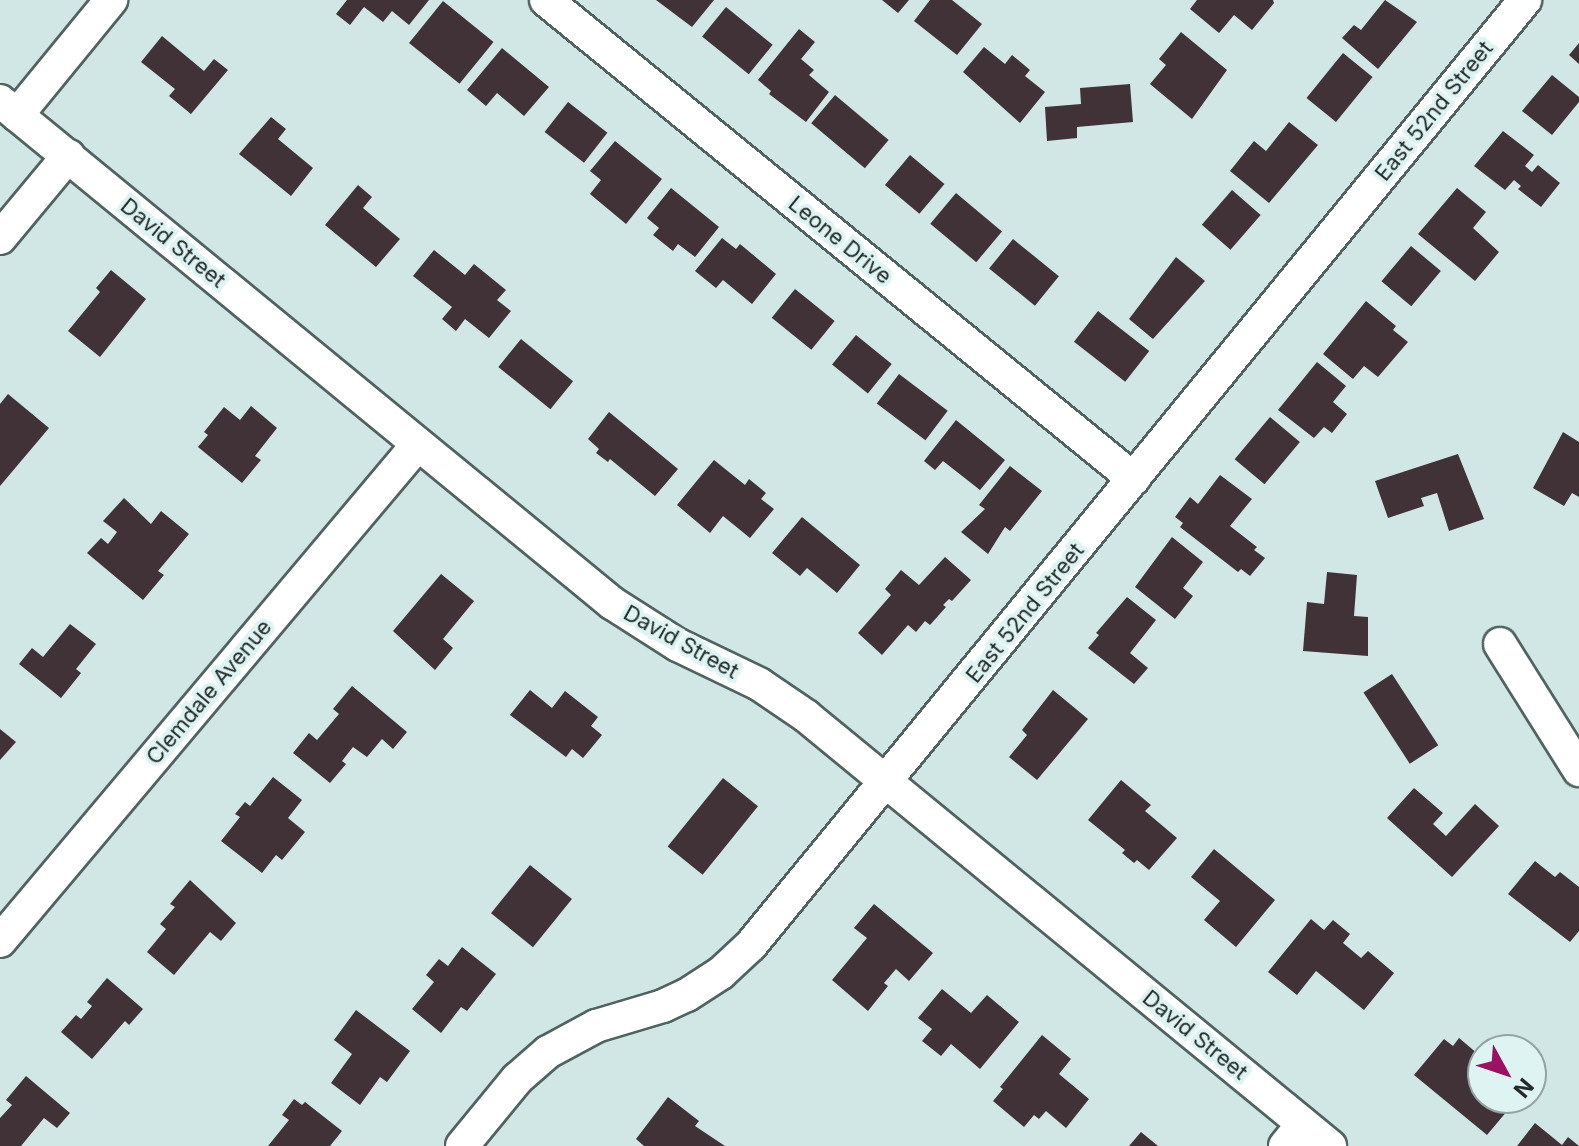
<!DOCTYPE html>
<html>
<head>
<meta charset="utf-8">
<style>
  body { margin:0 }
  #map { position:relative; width:1579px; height:1146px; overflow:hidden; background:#d1e7e5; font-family:Inter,sans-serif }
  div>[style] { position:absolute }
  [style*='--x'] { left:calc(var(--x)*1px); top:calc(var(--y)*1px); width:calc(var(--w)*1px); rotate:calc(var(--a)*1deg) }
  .building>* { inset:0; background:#413238; transform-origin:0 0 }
  .roads { filter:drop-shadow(2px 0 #506361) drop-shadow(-2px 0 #506361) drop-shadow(0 2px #506361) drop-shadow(0 -2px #506361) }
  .street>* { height:32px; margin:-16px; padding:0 16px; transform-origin:16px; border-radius:16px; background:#fff }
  span { translate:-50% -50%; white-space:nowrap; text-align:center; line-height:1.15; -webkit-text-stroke:8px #def4f2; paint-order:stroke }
  .street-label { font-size:22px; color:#232b2a }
  .north { position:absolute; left:1467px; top:1034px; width:80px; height:80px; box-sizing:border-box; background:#def4f2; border:2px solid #93a4a2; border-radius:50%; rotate:130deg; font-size:22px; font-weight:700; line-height:32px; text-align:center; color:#232b2a }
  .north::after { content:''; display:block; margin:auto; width:28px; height:36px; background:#9c1161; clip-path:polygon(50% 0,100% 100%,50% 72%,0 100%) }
</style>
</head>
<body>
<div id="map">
  <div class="building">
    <div style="clip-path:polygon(347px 0,429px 0,409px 25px,392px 11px,383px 22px,364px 7px,350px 25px,336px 14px)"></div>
    <div style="clip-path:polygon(656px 0,714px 0,692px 27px)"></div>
    <div style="clip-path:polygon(882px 0,909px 0,898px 13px)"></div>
    <div style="clip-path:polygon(930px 0,952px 0,982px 24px,957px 55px,914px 21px)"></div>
    <div style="clip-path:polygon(1197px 0,1273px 0,1274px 3px,1252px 30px,1234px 15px,1219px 33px,1190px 9px)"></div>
    <div style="clip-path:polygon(1385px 0,1417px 22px,1378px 69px,1342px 38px,1354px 25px,1361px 30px)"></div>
    <div style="left:443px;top:1px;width:65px;height:54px;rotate:39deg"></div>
    <div style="left:726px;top:7px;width:60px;height:38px;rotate:39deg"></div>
    <div style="clip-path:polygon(799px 29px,815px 42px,801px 59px,814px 70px,809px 75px,829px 92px,806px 122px,769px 94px,771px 91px,758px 80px)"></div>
    <div style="clip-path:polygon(1181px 32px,1227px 70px,1192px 119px,1150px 84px,1166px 65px,1159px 59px)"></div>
    <div style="clip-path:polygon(162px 36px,204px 71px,214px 59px,228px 70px,191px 114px,169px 96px,175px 89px,141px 62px)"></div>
    <div style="clip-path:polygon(1579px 43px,1579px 64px,1569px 55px)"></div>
    <div style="clip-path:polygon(984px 47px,1005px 64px,1012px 55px,1030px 70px,1025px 76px,1045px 92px,1020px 123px,963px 72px)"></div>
    <div style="clip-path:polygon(502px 48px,549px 87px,524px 116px,497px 93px,486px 106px,467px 90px)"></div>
    <div style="left:1343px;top:53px;width:38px;height:58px;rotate:39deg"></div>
    <div style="clip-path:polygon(1552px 75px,1579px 97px,1579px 102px,1552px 135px,1522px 111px)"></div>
    <div style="clip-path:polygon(1130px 84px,1133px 122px,1077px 127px,1077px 138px,1047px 141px,1045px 107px,1081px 104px,1080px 88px)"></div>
    <div style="left:835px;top:95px;width:70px;height:37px;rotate:40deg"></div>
    <div style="left:568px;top:102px;width:50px;height:38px;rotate:38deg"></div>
    <div style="clip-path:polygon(271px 117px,286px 129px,278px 139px,313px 168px,291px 196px,239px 154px)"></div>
    <div style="clip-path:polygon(1289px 122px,1318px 145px,1269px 203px,1230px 171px,1254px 141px,1266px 151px)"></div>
    <div style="clip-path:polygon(1503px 131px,1534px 155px,1525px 166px,1532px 172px,1538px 165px,1560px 183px,1541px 207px,1518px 189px,1521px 186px,1514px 180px,1505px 190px,1474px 166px)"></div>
    <div style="clip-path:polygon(615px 141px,662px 179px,626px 224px,590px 194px,601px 180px,590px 171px)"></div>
    <div style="left:910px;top:155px;width:45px;height:39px;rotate:40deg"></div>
    <div style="clip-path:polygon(358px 185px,372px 197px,363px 208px,400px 239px,376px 267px,325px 225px)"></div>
    <div style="clip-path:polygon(671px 188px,719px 227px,695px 257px,678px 244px,673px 251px,653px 235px,659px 228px,647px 218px)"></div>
    <div style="clip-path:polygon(1457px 188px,1486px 212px,1473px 228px,1499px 252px,1475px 281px,1418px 234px)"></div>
    <div style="left:1232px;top:190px;width:38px;height:46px;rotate:41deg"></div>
    <div style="left:956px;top:193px;width:60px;height:40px;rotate:40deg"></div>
    <div style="clip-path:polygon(722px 238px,736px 249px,740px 244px,776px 274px,752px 304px,723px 280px,716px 288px,695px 271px)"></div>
    <div style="left:1013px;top:239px;width:59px;height:38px;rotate:39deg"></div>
    <div style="left:1411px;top:246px;width:39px;height:46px;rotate:40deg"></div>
    <div style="clip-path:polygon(434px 250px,465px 275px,474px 264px,506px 290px,497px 300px,511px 311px,489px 338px,465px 319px,456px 331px,442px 319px,452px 307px,413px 276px)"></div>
    <div style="clip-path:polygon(1176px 257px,1205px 281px,1153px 339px,1129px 319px)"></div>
    <div style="clip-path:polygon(111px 270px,146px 299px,100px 357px,68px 331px,100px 292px,96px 288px)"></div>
    <div style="left:795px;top:289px;width:51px;height:37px;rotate:39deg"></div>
    <div style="clip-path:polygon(1366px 301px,1396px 326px,1393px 330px,1408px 342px,1378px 377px,1364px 366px,1353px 379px,1323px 354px)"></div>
    <div style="left:1098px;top:311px;width:65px;height:39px;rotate:38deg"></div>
    <div style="left:856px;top:335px;width:46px;height:38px;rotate:39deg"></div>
    <div style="left:521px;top:339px;width:67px;height:36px;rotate:39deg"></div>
    <div style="clip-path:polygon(1317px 362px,1346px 386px,1333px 402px,1347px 414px,1332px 433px,1324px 427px,1314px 438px,1278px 410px)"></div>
    <div style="left:899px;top:374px;width:61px;height:37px;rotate:37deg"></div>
    <div style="clip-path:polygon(8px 394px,49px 428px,0 486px,0 404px)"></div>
    <div style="clip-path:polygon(251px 406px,277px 428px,255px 456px,261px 460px,242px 483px,198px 447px,208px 435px,204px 432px,224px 407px,240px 420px)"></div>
    <div style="clip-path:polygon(609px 412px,678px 469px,655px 496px,610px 459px,608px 462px,596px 453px,599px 449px,588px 439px)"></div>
    <div style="left:1270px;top:417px;width:39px;height:55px;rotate:40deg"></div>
    <div style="clip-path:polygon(956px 420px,1005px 460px,980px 490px,943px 461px,935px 470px,924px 461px)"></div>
    <div style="clip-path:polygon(1563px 432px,1579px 442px,1579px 497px,1572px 493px,1564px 506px,1533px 488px)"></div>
    <div style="clip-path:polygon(1458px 454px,1484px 519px,1449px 531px,1437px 493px,1421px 498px,1424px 506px,1388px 518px,1375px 481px)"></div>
    <div style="clip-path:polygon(714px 460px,745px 485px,749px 479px,766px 493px,761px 499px,774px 509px,750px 538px,723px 516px,710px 533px,677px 505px)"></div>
    <div style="clip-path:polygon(1010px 466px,1042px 491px,1010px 531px,1005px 527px,988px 554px,961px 532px,985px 509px,979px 505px)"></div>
    <div style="clip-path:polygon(1220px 475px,1252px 499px,1230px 526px,1257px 547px,1254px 550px,1265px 558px,1250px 576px,1241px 569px,1238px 572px,1180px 527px,1183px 523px,1175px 517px,1190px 497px,1198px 504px)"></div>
    <div style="clip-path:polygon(124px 498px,151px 524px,161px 511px,189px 534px,158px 571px,164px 575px,143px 600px,87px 553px,101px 538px,108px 544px,117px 532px,103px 521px)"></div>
    <div style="clip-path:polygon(802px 517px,860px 565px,837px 593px,807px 568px,800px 576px,772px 553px)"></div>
    <div style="clip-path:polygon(1172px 537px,1203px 562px,1183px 588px,1193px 596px,1175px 619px,1135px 587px)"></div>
    <div style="clip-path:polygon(945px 557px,971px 580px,952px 601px,949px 599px,943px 605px,946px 607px,930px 625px,925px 621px,916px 632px,908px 625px,882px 655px,858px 633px,891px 595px,885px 589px,901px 570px,919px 585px)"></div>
    <div style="clip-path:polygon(1327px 572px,1357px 575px,1354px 616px,1368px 617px,1368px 656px,1303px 651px,1307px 602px,1324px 604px)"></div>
    <div style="clip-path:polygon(441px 574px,474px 601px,443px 639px,453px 648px,435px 670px,393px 631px)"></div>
    <div style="clip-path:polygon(1127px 597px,1156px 620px,1130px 653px,1148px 668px,1134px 684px,1088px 648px,1099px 635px,1096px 633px)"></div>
    <div style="clip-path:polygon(70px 624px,96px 644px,76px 669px,81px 673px,61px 698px,19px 664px,32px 648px,43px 657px)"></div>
    <div style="left:1392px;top:674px;width:85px;height:34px;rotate:57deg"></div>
    <div style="clip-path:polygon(352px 686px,407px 732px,393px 749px,382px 739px,367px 757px,353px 747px,342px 761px,346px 764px,330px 783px,293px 753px,309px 733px,317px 740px,339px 714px,333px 709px)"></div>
    <div style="clip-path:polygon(530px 690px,552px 708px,565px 691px,598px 717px,591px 726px,602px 735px,583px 758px,572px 749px,566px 757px,510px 715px)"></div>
    <div style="clip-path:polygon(1053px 690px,1088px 719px,1037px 780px,1009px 757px,1027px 735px,1022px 730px)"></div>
    <div style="clip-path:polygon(0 729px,16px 742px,0 760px)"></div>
    <div style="clip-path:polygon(273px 777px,302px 800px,288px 818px,305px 832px,282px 860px,276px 855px,262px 873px,221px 841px,240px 817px,235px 814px,245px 802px,250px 806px)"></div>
    <div style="left:723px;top:778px;width:45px;height:88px;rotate:39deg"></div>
    <div style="clip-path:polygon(1121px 780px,1151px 805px,1145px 811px,1177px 838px,1149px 870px,1137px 860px,1134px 863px,1122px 853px,1125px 850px,1088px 820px)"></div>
    <div style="clip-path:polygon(1414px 788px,1443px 813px,1433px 824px,1446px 836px,1475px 804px,1499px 826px,1452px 877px,1387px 818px)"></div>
    <div style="clip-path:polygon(1214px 849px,1275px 900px,1236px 947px,1204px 920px,1220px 901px,1191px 877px)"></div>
    <div style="clip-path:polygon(1535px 861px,1555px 877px,1560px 872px,1579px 887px,1579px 931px,1570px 942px,1508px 894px)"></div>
    <div style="left:530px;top:865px;width:54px;height:62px;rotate:39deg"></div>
    <div style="clip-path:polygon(190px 880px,236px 923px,221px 941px,210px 932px,174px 975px,147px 952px,166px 929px,160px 924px,175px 907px,170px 904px)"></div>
    <div style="clip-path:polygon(874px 904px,933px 953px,909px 981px,896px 969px,884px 983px,888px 986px,868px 1011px,832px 980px,867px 938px,854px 928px)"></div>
    <div style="clip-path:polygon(1311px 919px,1324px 930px,1333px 920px,1350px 934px,1343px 943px,1361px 958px,1368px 951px,1394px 973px,1364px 1010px,1316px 971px,1297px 995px,1268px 972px)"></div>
    <div style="clip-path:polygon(462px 947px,496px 974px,467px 1011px,461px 1007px,441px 1033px,412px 1009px,434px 982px,426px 975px,439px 959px,448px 966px)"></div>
    <div style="clip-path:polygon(107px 978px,143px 1009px,129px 1025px,125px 1021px,92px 1059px,61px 1032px,76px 1015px,81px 1019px,92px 1006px,87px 1002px)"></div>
    <div style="clip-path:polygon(942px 989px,971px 1013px,987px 995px,1019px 1022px,980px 1069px,951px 1044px,941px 1056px,922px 1041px,932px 1029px,918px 1018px)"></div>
    <div style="clip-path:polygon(356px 1010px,410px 1051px,387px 1082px,380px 1077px,360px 1105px,331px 1083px,352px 1054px,334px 1040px)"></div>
    <div style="clip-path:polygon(1042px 1035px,1071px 1059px,1059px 1074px,1089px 1099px,1066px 1128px,1046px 1111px,1039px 1119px,1034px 1115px,1024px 1127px,993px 1101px,1003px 1089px,1000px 1087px)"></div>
    <div style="clip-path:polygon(1459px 1038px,1478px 1054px,1472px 1061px,1483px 1070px,1483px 1098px,1518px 1098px,1487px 1135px,1414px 1075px,1444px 1039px,1453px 1046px)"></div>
    <div style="clip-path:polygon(26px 1076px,70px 1113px,57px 1128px,44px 1118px,21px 1146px,0 1146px,0 1118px,12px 1105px,6px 1100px)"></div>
    <div style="clip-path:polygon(668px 1097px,699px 1121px,695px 1126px,725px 1146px,644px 1146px,636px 1139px)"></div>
    <div style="clip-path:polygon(294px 1099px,302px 1105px,305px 1102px,342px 1131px,330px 1146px,268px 1146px,289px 1120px,282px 1115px)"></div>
    <div style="clip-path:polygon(1535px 1123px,1562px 1145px,1568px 1137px,1579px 1146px,1517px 1146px)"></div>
    <div style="clip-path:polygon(1141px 1132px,1158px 1146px,1129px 1146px)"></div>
  </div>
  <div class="roads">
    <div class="street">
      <div style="--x:546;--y:0;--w:758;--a:39.17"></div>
      <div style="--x:0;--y:101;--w:792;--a:39.36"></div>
      <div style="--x:612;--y:603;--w:78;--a:32.5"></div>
      <div style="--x:678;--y:645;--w:90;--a:25.7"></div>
      <div style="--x:759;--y:684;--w:57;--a:34.2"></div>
      <div style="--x:806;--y:716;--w:678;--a:39.37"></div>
      <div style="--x:17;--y:115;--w:149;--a:-50.7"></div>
      <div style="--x:0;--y:238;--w:107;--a:-50.3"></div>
      <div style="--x:1500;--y:644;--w:149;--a:57.9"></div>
      <div style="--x:0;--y:941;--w:649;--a:-49.93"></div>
      <div style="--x:462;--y:1146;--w:87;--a:-50.6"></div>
      <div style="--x:517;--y:1079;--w:41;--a:-41.1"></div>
      <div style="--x:548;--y:1052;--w:55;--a:-28.4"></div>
      <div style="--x:596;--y:1026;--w:70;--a:-16.6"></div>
      <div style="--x:663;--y:1006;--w:26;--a:-25"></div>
      <div style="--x:687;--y:995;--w:40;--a:-32.9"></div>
      <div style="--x:721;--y:973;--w:41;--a:-43"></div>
      <div style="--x:751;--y:945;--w:1222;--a:-50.68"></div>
      <div style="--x:1285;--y:1146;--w:28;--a:-51"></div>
    </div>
  </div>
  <div class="street-label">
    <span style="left:1434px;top:111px;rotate:-51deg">East 52nd Street</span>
    <span style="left:840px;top:240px;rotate:39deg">Leone Drive</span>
    <span style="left:173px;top:243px;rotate:39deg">David Street</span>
    <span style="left:1025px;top:613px;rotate:-51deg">East 52nd Street</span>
    <span style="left:681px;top:642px;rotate:29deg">David Street</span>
    <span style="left:209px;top:692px;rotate:-50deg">Clemdale Avenue</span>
    <span style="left:1195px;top:1035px;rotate:39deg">David Street</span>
  </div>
  <div class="north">N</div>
</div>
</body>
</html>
